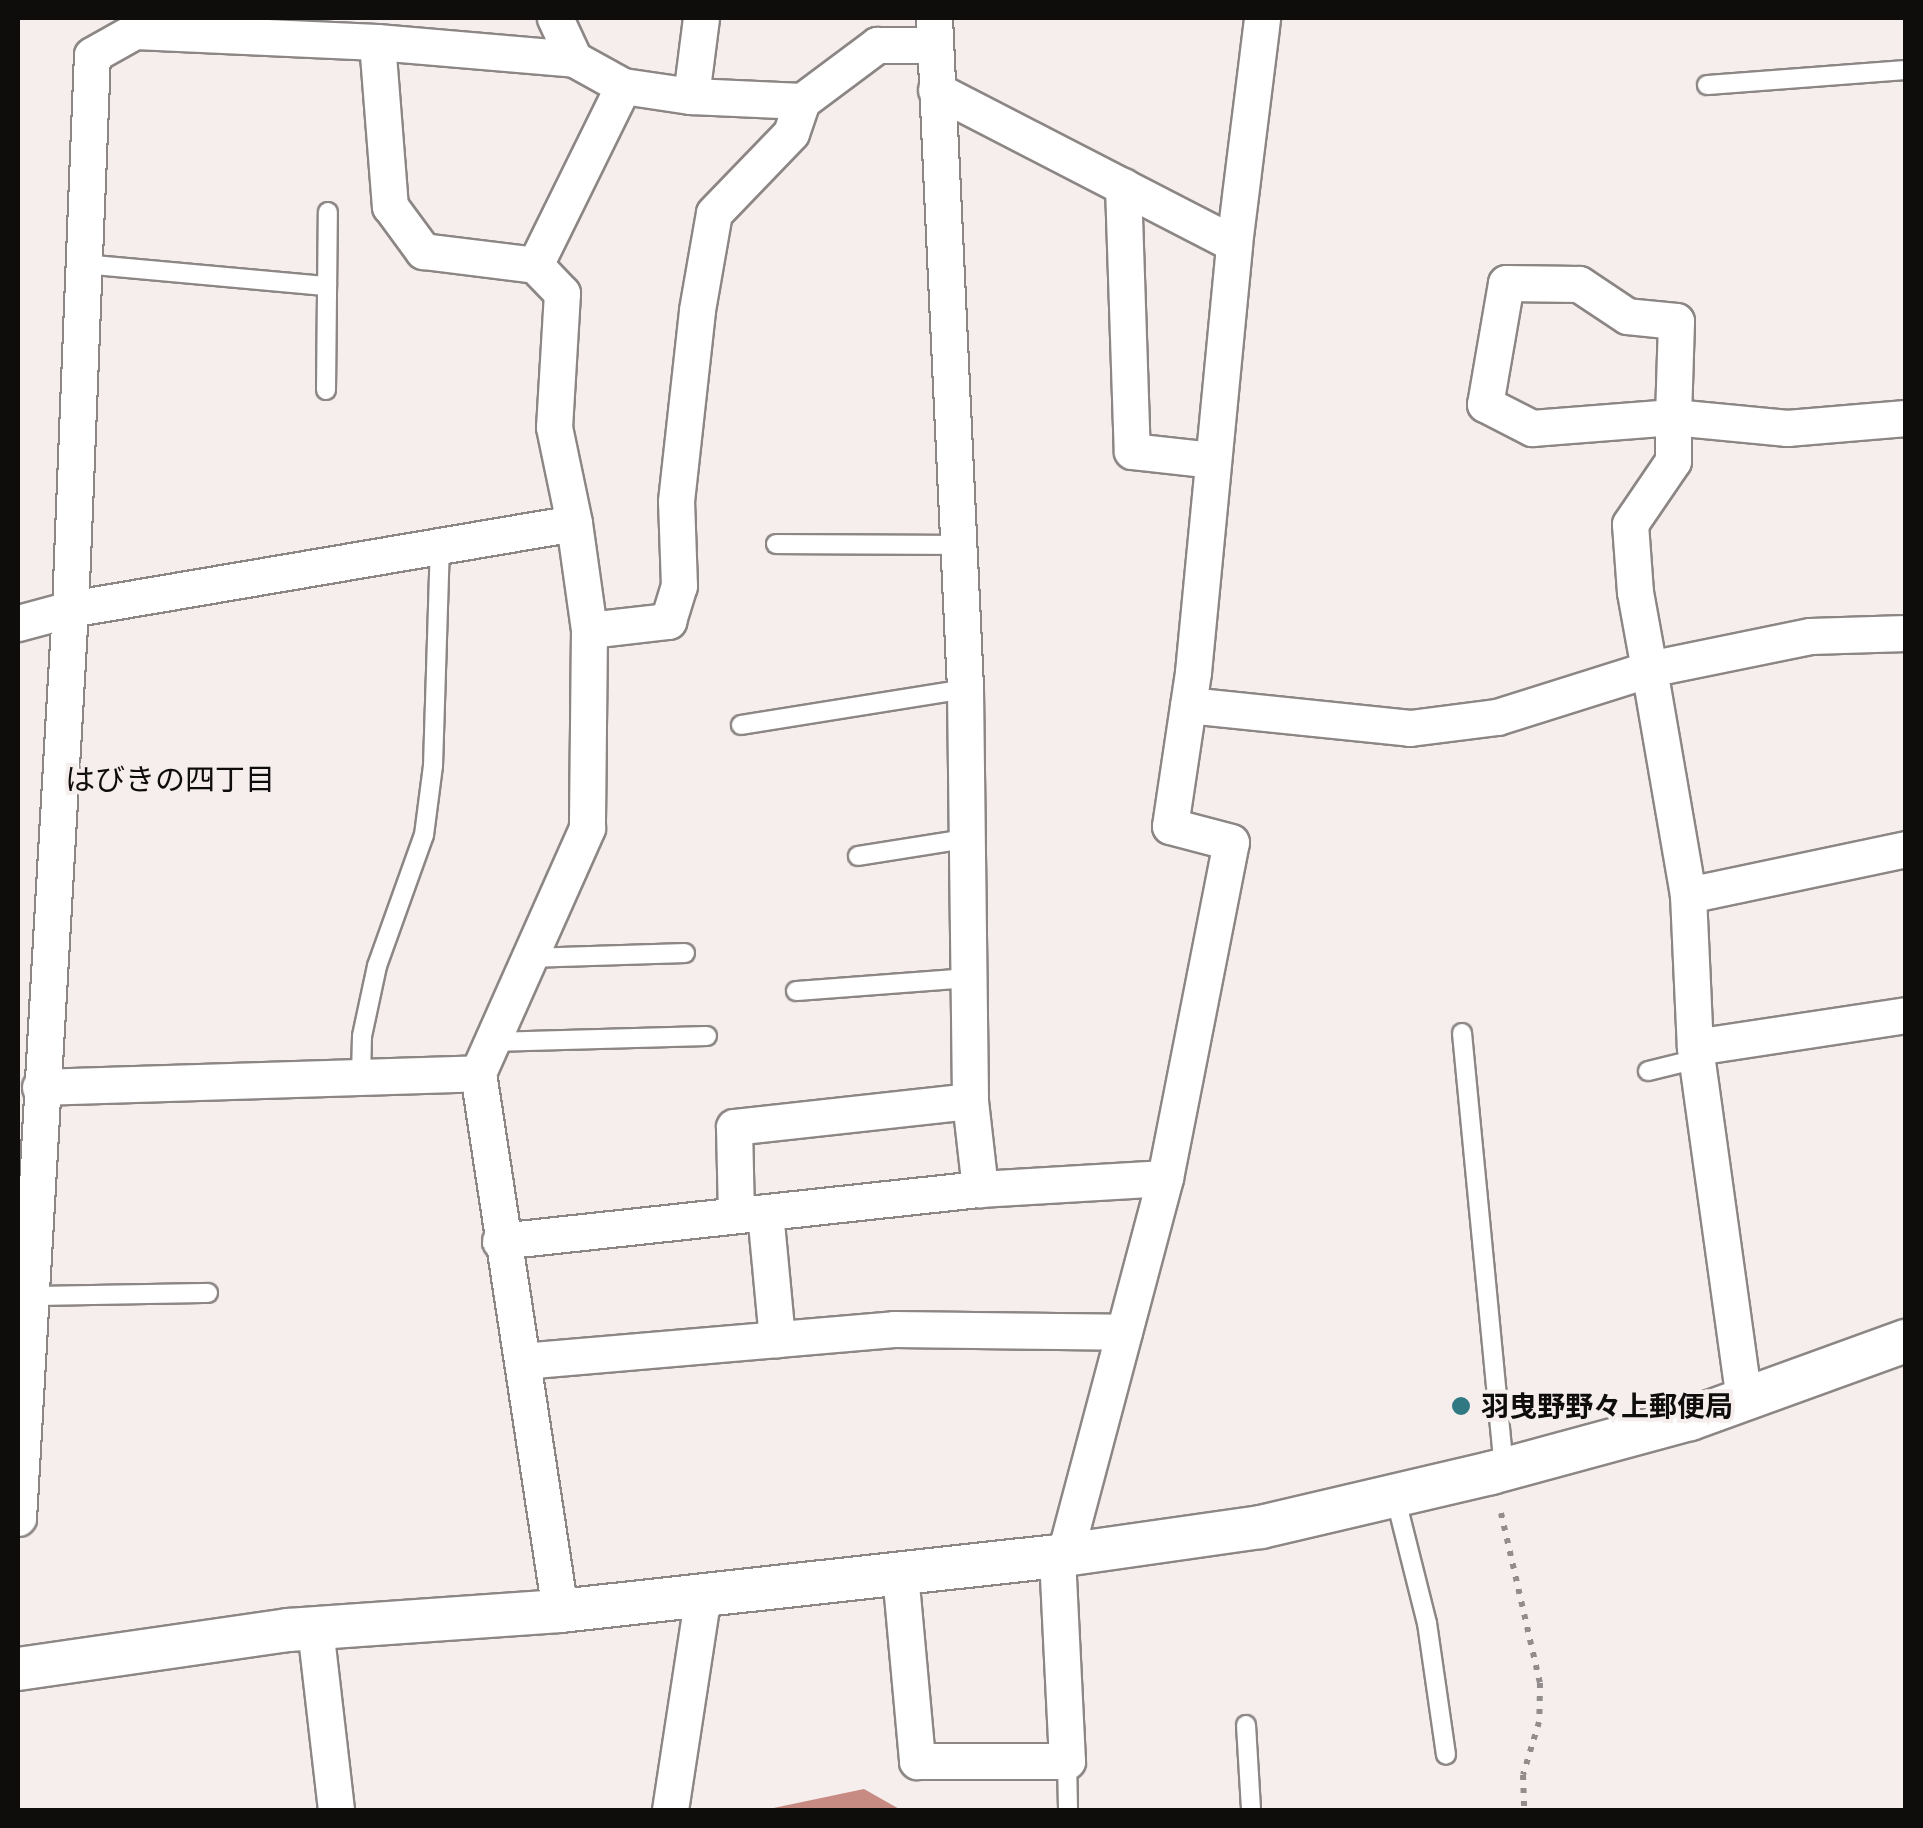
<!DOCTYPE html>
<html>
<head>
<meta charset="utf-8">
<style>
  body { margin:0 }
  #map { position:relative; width:1923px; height:1828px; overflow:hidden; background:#f5eeed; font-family:"Archivo Narrow","Noto Sans JP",sans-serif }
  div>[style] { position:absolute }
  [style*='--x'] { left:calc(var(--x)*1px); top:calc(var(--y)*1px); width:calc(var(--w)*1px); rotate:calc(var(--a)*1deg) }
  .water>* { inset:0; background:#c78b83 }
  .path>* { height:6px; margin-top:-3px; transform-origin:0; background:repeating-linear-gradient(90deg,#928d8c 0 5px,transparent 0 13px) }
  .roads { filter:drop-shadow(2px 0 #8c8685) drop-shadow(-2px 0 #8c8685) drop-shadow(0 2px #8c8685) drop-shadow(0 -2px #8c8685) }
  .service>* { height:18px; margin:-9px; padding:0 9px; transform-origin:9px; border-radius:9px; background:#fff }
  .minor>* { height:35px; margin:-17.5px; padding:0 17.5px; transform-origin:17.5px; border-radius:17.5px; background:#fff }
  .tertiary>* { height:42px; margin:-21px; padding:0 21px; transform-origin:21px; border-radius:21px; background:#fff }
  .dots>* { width:28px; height:28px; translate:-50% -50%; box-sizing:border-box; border:5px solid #f5eeed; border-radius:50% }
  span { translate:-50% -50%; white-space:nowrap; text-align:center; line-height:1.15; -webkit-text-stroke:8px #f5eeed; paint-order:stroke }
  .poi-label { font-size:28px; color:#0f0d0c; font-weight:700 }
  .left { translate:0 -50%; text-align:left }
  .neighbourhood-label { font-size:30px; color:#0f0d0c }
  .frame { position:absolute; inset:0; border:20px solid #0f0d0c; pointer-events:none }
</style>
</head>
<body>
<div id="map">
  <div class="water">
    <div style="clip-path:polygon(864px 1789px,901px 1810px,764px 1810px)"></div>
  </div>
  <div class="path">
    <div style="--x:1501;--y:1513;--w:174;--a:77.1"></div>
    <div style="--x:1540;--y:1683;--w:39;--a:91"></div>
    <div style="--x:1539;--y:1722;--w:55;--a:106.8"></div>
    <div style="--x:1523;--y:1775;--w:35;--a:88"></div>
  </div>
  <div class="roads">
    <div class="service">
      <div style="--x:1707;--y:85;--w:200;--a:-4.3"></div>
      <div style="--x:84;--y:264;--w:244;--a:5.2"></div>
      <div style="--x:326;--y:390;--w:178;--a:-89.4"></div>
      <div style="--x:776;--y:544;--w:182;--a:0.3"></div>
      <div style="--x:741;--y:725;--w:227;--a:-9.1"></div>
      <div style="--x:858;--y:856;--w:108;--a:-9"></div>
      <div style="--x:529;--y:958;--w:156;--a:-1.8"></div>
      <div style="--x:796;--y:991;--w:171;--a:-4.3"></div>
      <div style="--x:1462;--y:1033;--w:439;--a:84.5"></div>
      <div style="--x:492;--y:1042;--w:215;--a:-1.6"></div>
      <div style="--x:1648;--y:1071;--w:50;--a:-13.8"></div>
      <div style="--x:361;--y:1077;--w:41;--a:-88.6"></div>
      <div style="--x:362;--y:1036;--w:72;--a:-77.9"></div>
      <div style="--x:377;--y:966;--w:139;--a:-70.3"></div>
      <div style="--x:424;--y:835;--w:70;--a:-82.6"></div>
      <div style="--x:433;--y:766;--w:221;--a:-88.2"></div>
      <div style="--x:32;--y:1296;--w:176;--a:-1"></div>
      <div style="--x:1395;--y:1496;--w:131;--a:75.9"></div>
      <div style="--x:1427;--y:1623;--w:133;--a:81.8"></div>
      <div style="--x:1246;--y:1725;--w:85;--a:86.6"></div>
      <div style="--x:1067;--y:1761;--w:49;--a:88.8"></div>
    </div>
    <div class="minor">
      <div style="--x:555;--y:18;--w:45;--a:65.1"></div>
      <div style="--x:934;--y:18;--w:672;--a:87.35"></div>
      <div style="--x:965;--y:689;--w:412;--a:89.3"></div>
      <div style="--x:970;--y:1101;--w:89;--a:83.5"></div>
      <div style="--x:377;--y:42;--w:165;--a:85.5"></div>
      <div style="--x:390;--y:206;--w:56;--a:53.7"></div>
      <div style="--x:423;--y:251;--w:113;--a:7.1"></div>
      <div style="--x:535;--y:265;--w:39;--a:46"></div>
      <div style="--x:562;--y:293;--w:134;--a:93.4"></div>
      <div style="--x:554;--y:427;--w:98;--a:78.2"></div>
      <div style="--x:574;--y:523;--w:108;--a:82"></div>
      <div style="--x:589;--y:630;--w:198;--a:90.6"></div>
      <div style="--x:587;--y:828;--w:268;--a:114"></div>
      <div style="--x:478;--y:1073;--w:544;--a:81.33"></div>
      <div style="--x:936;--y:90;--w:335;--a:27.3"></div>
      <div style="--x:1234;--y:244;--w:228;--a:-82.9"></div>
      <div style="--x:691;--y:96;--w:79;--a:-82.7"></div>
      <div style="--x:1123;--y:186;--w:265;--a:88.1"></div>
      <div style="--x:1132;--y:451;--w:81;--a:6.3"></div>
      <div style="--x:535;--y:265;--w:199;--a:-63.8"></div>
      <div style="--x:623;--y:86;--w:69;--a:8.4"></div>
      <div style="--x:691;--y:96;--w:111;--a:2.6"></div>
      <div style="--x:802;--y:101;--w:94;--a:-36.7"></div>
      <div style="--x:877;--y:45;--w:55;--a:0"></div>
      <div style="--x:18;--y:623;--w:54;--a:-15.1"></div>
      <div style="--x:70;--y:609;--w:511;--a:-9.68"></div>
      <div style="--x:589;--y:630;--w:80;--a:-6.5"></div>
      <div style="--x:668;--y:621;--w:37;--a:-73"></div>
      <div style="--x:679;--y:586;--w:85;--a:-92"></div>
      <div style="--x:676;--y:501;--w:192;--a:-83.7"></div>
      <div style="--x:697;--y:310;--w:98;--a:-80.1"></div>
      <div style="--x:714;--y:213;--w:111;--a:-46.1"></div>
      <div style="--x:791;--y:133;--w:34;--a:-71"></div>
      <div style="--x:1906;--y:633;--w:96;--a:178.2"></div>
      <div style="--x:1810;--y:636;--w:164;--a:168.4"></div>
      <div style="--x:1649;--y:669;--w:229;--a:80.2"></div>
      <div style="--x:1688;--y:895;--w:223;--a:-11.9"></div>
      <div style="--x:1188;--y:705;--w:223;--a:5.9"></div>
      <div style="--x:1410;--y:728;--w:88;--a:-7.2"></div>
      <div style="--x:1497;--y:717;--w:159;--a:-17.5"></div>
      <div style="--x:1649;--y:669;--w:78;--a:-100.3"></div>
      <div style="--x:1635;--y:592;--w:68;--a:-94.2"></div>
      <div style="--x:1630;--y:524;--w:76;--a:-55.7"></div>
      <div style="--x:1673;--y:461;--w:44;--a:-90"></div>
      <div style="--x:1673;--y:417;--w:96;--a:-88.2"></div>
      <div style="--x:1676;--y:321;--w:49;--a:-174.2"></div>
      <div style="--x:1627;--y:316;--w:58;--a:-146.3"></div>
      <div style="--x:1579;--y:284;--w:73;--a:-179.2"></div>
      <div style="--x:1506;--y:283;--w:123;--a:99.8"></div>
      <div style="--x:1485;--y:404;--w:53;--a:27.1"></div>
      <div style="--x:1532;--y:428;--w:141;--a:-4.5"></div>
      <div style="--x:1673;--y:417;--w:115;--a:5.5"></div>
      <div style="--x:1787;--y:428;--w:119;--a:-4.8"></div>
      <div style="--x:1688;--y:895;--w:152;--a:87.4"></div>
      <div style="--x:1695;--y:1047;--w:355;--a:82.1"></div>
      <div style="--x:1695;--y:1047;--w:213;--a:-8.6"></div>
      <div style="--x:40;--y:1087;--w:438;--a:-1.8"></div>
      <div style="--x:1165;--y:1178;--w:342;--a:-78.9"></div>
      <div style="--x:1231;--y:842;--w:63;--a:-165.3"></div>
      <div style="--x:1170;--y:826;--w:156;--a:-81.5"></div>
      <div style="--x:1193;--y:672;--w:430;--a:-84.5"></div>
      <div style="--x:765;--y:1212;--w:128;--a:84.6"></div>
      <div style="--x:736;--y:1215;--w:88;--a:-91.3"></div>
      <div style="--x:734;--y:1127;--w:237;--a:-6.3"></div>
      <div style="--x:500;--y:1241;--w:483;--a:-6.2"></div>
      <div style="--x:980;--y:1189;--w:185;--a:-3.4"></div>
      <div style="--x:1165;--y:1178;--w:390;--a:104.9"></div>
      <div style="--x:522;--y:1361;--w:373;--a:-4.9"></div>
      <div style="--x:894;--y:1329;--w:230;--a:0.7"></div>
      <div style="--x:18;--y:1518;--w:910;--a:-86.73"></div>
      <div style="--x:70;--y:609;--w:554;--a:-87.73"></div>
      <div style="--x:92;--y:55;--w:49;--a:-29.2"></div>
      <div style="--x:135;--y:31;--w:242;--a:2.6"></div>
      <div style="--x:377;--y:42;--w:198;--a:4.9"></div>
      <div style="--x:574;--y:59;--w:56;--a:28.9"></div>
      <div style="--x:900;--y:1573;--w:189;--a:84.8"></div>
      <div style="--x:917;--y:1761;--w:150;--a:0"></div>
      <div style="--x:1067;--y:1761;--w:205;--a:-92.8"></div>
      <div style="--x:315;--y:1628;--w:183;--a:83.4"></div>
      <div style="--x:670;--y:1810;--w:218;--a:-81.3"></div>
    </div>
    <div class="tertiary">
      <div style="--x:18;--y:1669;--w:273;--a:-8.2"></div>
      <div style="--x:288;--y:1630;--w:273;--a:-4"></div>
      <div style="--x:560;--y:1611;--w:500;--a:-6.31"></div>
      <div style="--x:1057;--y:1556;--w:206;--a:-8.1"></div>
      <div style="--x:1261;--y:1527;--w:236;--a:-13.2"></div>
      <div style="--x:1491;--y:1473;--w:206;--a:-15.2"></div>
      <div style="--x:1690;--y:1419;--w:230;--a:-19.9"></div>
    </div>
  </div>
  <div class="dots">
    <div style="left:1461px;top:1406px;background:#317982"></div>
  </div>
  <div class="poi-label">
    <span class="left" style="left:1481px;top:1406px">羽曳野野々上郵便局</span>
  </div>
  <div class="neighbourhood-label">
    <span style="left:170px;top:779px">はびきの四丁目</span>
  </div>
  <div class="frame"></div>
</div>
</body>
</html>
